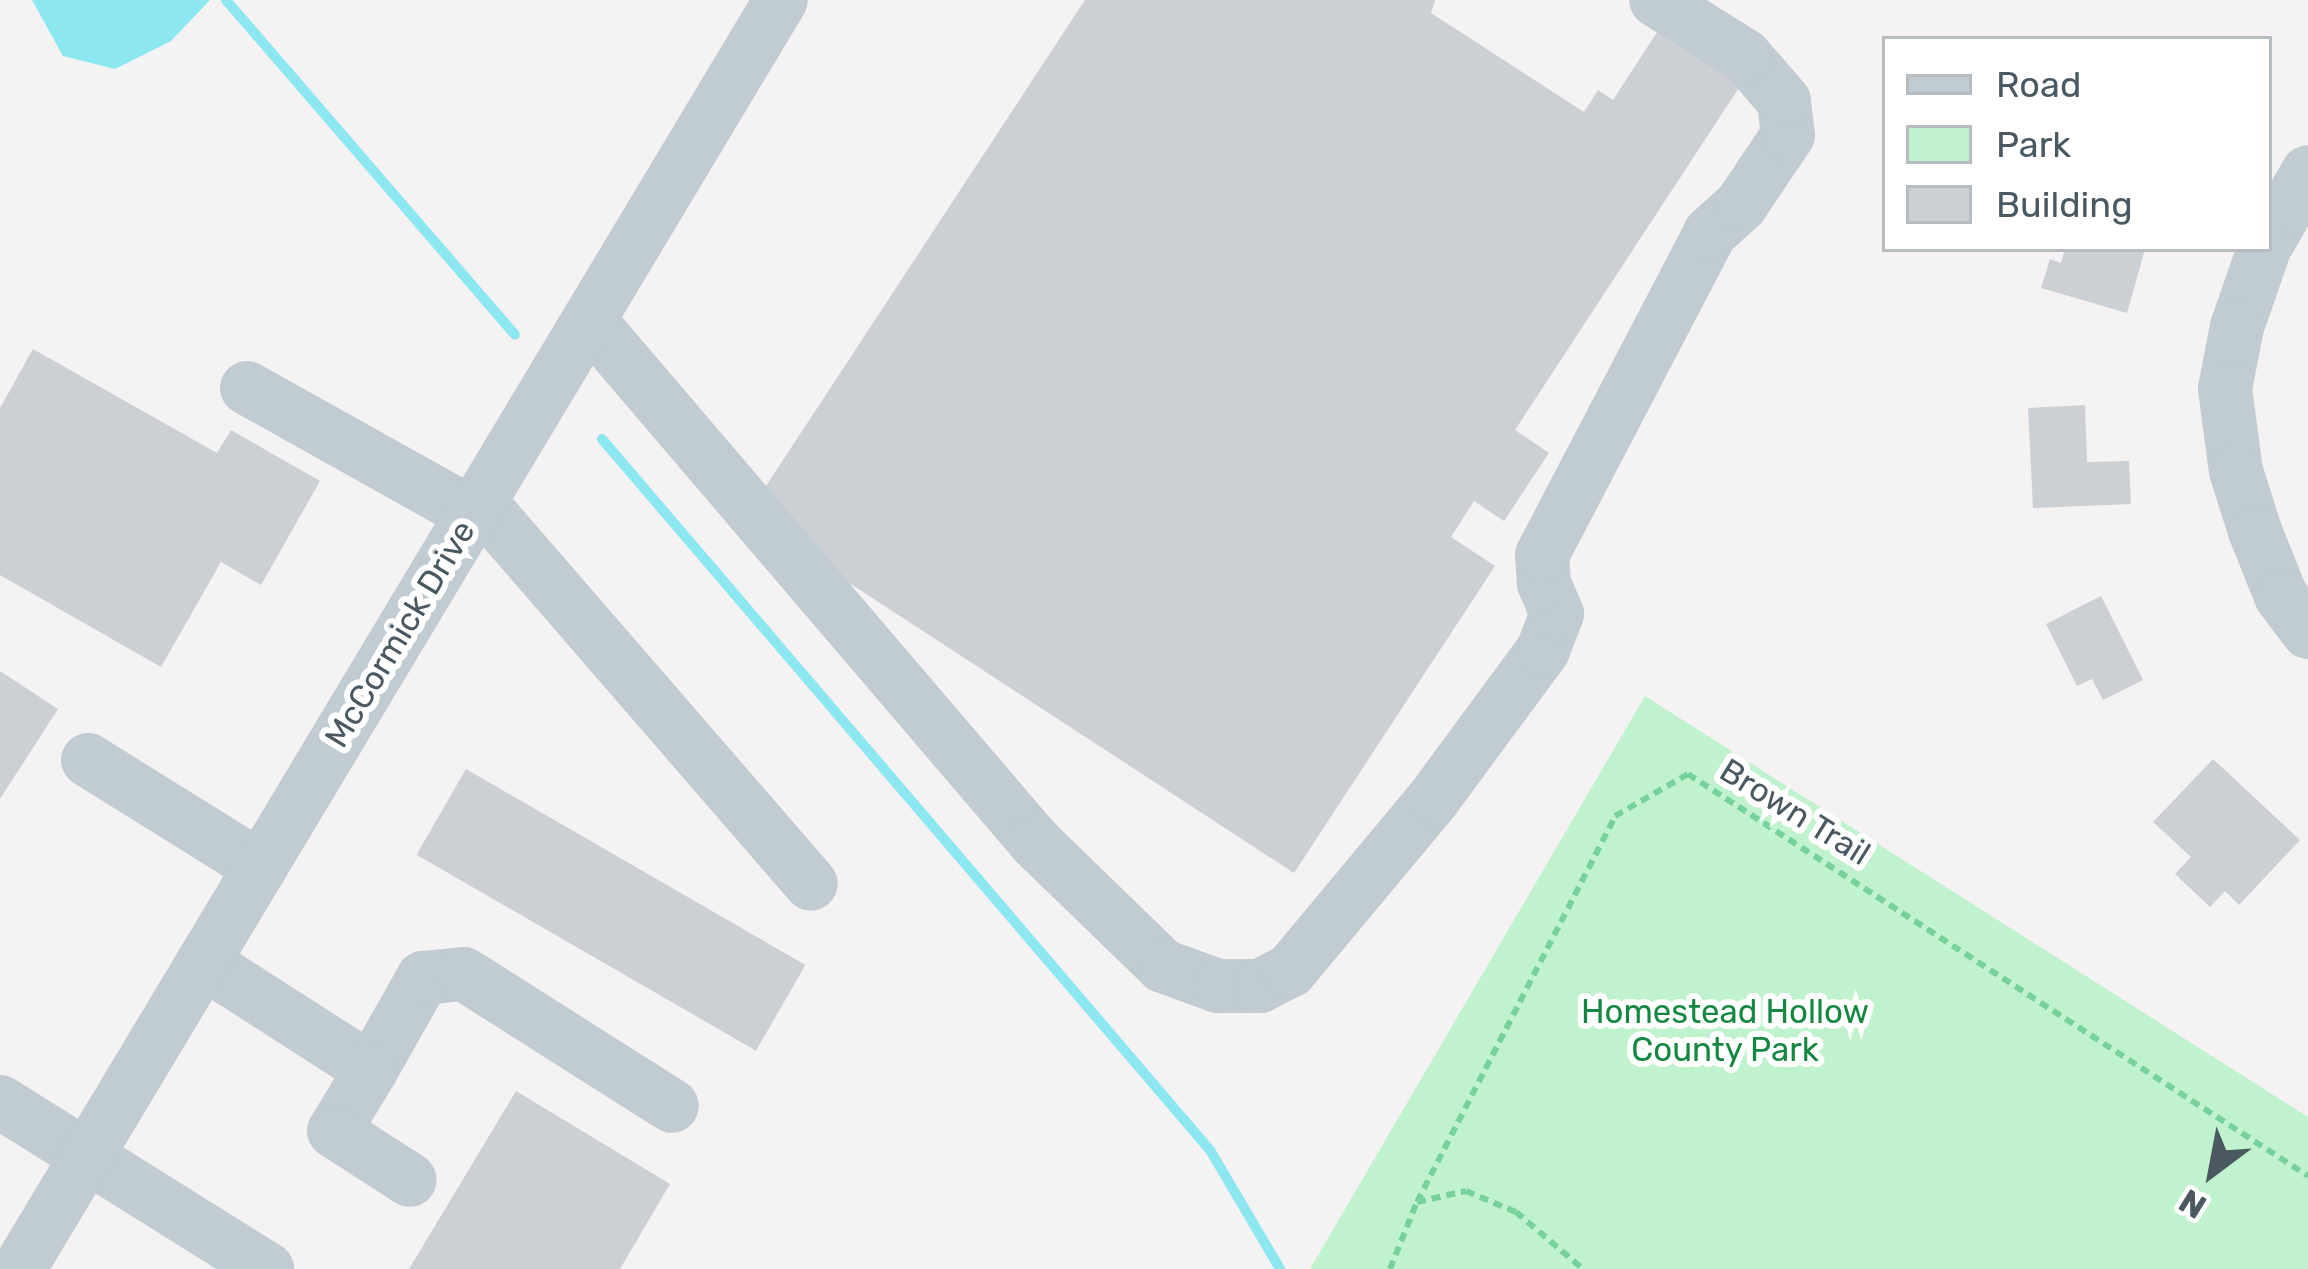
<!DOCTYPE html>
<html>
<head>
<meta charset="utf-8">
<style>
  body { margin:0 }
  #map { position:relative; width:2308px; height:1269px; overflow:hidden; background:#f4f2f2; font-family:Rubik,sans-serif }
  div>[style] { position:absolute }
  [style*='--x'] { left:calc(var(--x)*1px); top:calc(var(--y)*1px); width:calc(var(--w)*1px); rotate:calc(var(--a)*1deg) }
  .green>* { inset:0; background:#c1f2ce }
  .water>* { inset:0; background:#8ce7f1 }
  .stream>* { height:10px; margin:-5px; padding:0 5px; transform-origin:5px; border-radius:5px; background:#8ce7f1 }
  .building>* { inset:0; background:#ccd0d5; transform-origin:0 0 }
  .path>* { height:6px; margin-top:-3px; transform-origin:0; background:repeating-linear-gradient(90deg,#76d29b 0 9px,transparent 0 15px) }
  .minor>* { height:54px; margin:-27px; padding:0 27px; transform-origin:27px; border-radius:27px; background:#c0cbd2 }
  span { translate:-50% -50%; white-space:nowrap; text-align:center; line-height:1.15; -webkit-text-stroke:12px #fff; paint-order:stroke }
  .street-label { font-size:33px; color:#495861 }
  .park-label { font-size:33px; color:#148841 }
  .legend { position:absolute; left:1882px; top:36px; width:390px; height:216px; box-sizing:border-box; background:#fff; border:3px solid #b6bcc0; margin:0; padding:15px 21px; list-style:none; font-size:36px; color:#495861 }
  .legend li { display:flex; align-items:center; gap:24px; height:60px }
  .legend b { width:60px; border:3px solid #b6bcc0 }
  .north { position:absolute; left:2152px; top:1113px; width:120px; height:120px; -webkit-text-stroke:9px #fff; paint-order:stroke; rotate:212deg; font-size:33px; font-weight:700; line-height:48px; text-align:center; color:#495861 }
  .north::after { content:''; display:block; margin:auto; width:42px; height:54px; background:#495861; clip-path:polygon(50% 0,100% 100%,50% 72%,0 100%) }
</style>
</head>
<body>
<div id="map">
  <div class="green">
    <div style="clip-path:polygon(1645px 696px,2308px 1117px,2308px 1269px,1310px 1269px)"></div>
  </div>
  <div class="water">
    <div style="clip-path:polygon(32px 0,210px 0,171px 41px,115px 69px,63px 56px)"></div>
  </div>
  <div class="stream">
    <div style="--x:226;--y:0;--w:442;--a:49.2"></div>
    <div style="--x:602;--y:439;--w:936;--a:49.47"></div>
    <div style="--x:1210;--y:1150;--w:138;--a:59.5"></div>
  </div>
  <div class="building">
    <div style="clip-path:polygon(1085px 0,1435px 0,1431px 13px,1584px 112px,1598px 90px,1613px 100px,1663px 23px,1746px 77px,1515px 430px,1549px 453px,1504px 521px,1474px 501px,1451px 537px,1495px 566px,1294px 873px,814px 560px,762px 492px)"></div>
    <div style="clip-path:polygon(2065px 249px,2145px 249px,2127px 313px,2041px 288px,2050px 259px,2061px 263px)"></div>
    <div style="clip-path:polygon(33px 349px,217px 453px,231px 430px,320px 481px,261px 585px,221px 562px,161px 667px,0 575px,0 408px)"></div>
    <div style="clip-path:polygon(2085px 405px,2087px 462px,2129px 461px,2131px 504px,2033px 508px,2028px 408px)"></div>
    <div style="clip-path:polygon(2101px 596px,2143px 680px,2103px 700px,2092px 679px,2077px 686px,2046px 624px)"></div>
    <div style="clip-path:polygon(0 671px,58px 709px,0 799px)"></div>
    <div style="clip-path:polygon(2213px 759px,2300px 840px,2239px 905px,2225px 891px,2210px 907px,2175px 874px,2191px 857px,2153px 822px)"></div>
    <div style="left:466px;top:769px;width:392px;height:99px;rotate:30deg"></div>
    <div style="clip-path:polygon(516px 1091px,670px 1184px,620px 1269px,409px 1269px)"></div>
  </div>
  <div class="path">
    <div style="--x:1417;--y:1202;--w:50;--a:-12.7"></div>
    <div style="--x:1466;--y:1191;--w:54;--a:22.8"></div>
    <div style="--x:1516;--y:1212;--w:88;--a:40.4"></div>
    <div style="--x:1390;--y:1269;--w:72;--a:-68.1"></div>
    <div style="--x:1417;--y:1202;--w:434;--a:-62.8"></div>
    <div style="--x:1615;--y:816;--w:84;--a:-29.9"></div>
    <div style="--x:1688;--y:774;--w:739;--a:32.96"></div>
  </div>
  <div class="minor">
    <div style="--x:2269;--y:240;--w:78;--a:-60.2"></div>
    <div style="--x:2264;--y:249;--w:83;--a:109.1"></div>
    <div style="--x:2237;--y:327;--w:63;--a:101"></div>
    <div style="--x:2225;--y:389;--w:83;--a:82.4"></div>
    <div style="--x:2236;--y:471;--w:63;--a:72.4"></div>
    <div style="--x:2255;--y:531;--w:70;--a:68.2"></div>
    <div style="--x:2281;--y:596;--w:45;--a:53.1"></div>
    <div style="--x:589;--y:320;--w:687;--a:49.49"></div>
    <div style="--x:1035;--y:842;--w:178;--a:44.1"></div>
    <div style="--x:1163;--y:966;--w:59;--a:20"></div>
    <div style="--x:1218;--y:986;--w:42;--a:0"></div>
    <div style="--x:1260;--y:986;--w:34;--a:-27"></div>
    <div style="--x:1290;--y:971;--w:225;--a:-50.2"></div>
    <div style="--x:1434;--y:798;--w:184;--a:-53.6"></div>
    <div style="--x:1543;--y:650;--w:39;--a:-69"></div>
    <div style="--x:1557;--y:614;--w:34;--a:-113"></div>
    <div style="--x:1544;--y:583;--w:28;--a:-94"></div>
    <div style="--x:1542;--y:555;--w:363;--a:-62.4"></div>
    <div style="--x:1710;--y:233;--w:42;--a:-42.1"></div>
    <div style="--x:1741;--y:205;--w:84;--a:-56.1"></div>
    <div style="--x:1788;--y:135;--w:34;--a:-97"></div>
    <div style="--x:1784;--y:101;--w:60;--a:-130.9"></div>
    <div style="--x:1745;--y:56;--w:105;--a:-147.8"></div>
    <div style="--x:247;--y:388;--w:258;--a:29.2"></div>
    <div style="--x:480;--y:502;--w:505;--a:49.09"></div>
    <div style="--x:88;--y:760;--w:203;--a:31.9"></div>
    <div style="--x:203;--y:962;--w:200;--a:32.7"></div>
    <div style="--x:371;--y:1070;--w:106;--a:-60.5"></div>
    <div style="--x:423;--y:978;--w:41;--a:-5.6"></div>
    <div style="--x:464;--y:974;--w:246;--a:32.4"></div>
    <div style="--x:371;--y:1070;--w:71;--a:121.2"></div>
    <div style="--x:334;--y:1131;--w:90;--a:32.8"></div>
    <div style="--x:0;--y:1102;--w:315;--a:32"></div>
    <div style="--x:19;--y:1269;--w:1480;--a:-59.02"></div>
  </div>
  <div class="street-label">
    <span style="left:400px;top:634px;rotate:-59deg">McCormick Drive</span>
    <span style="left:1795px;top:812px;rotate:32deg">Brown Trail</span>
  </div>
  <div class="park-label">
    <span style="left:1725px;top:1031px">Homestead Hollow<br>County Park</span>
  </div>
  <ul class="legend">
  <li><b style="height:15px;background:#c0cbd2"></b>Road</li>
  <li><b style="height:33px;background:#c1f2ce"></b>Park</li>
  <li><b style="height:33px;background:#ccd0d5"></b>Building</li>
  </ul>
  <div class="north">N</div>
</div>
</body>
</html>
